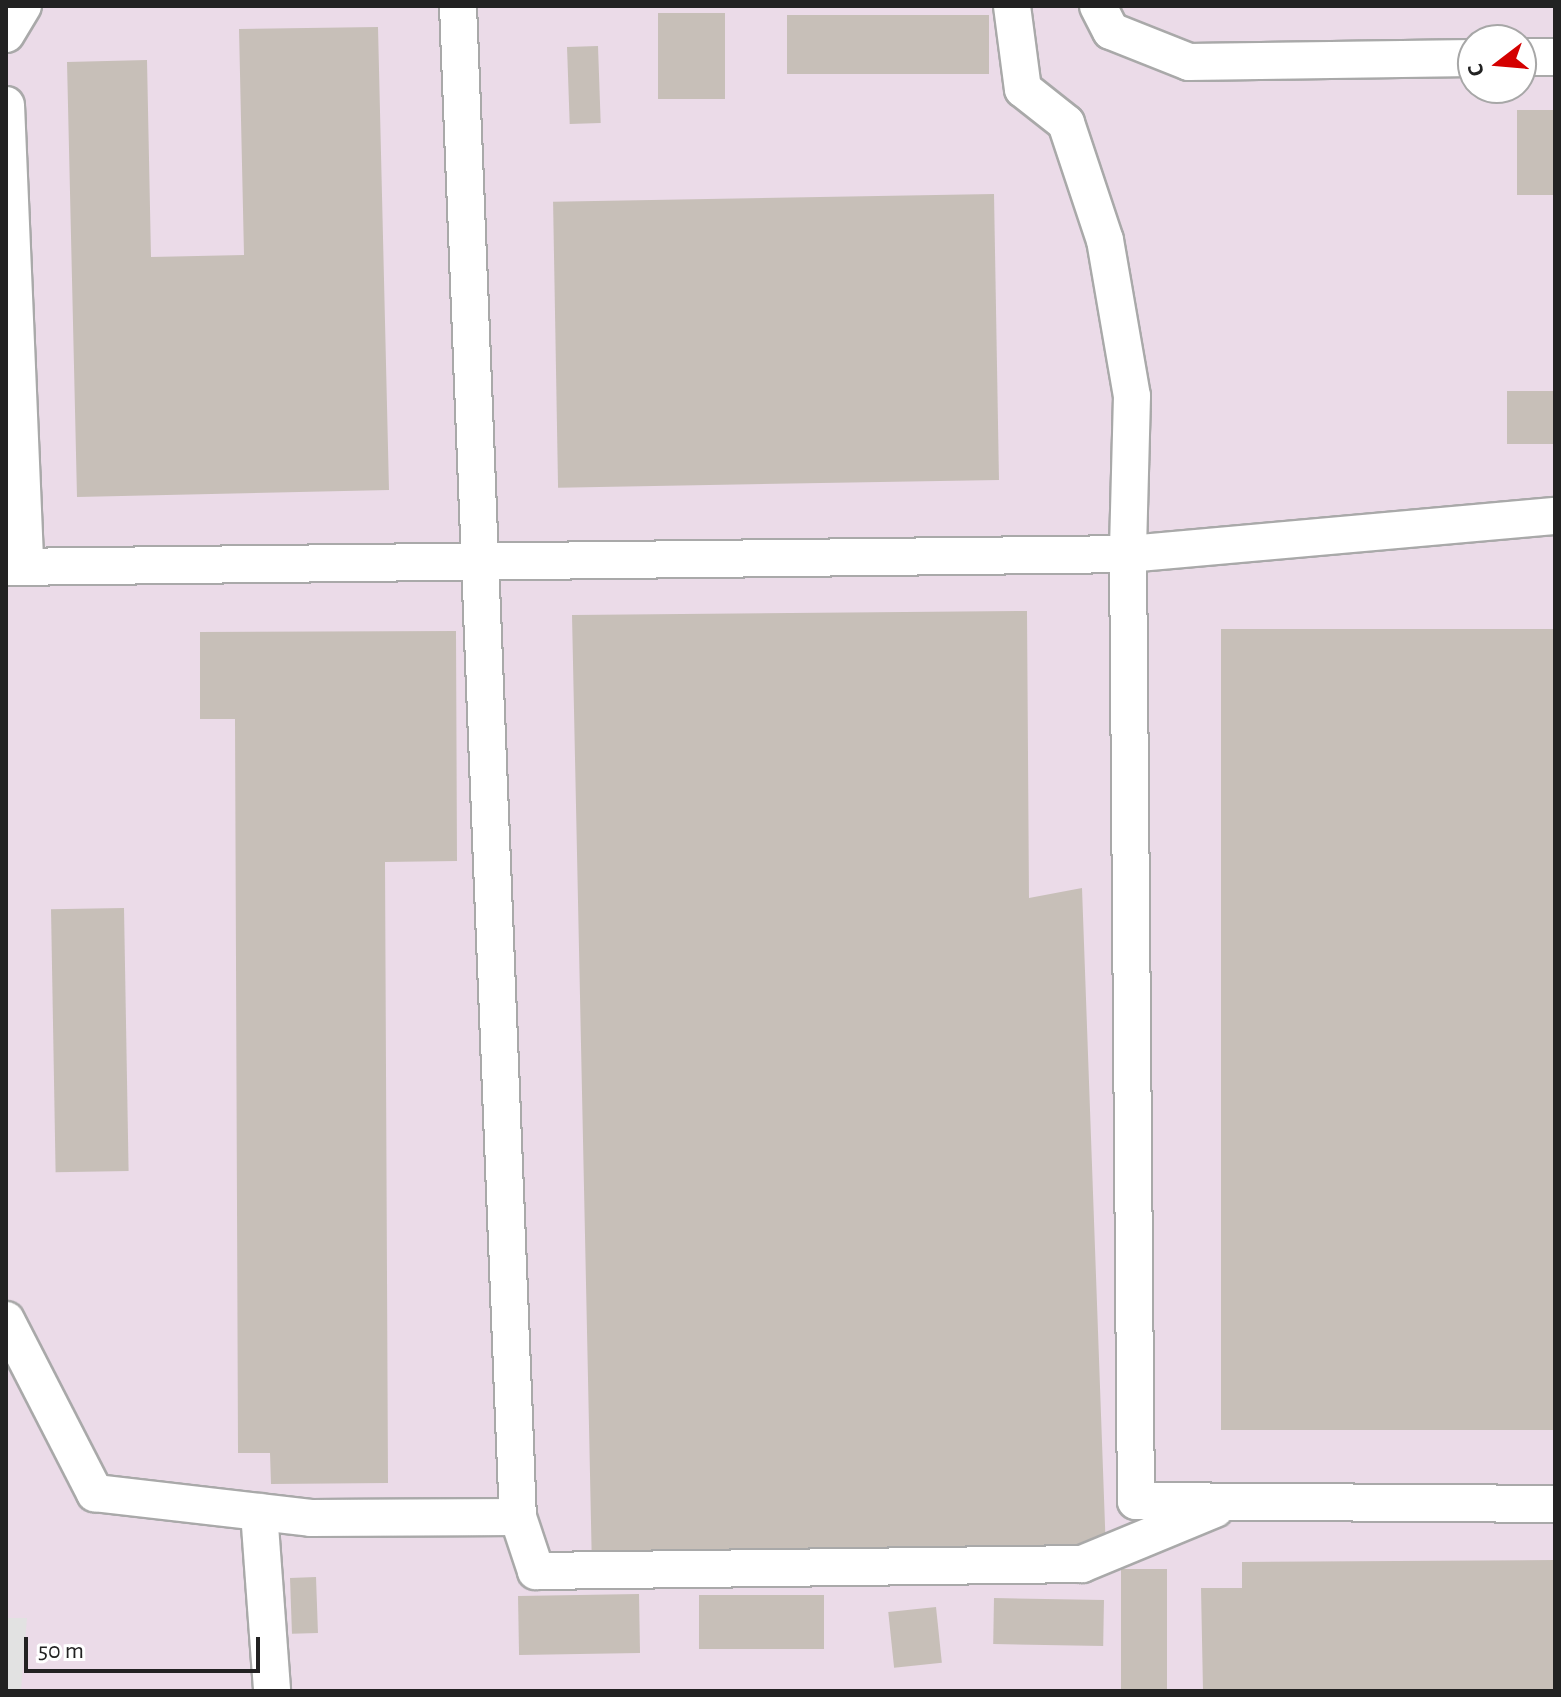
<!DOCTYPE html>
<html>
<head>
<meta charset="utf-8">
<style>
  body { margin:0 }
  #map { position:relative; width:1561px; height:1697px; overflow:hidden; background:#f2efe9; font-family:"Alegreya Sans",sans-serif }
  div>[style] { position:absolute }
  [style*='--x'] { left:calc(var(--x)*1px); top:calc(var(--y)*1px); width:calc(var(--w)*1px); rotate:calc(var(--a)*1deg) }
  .industrial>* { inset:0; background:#ebdbe8 }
  .parking>* { inset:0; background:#e2e2e2 }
  .building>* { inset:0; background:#c7bfb8; transform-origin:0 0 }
  .roads { filter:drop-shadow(2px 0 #a9a9a9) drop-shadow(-2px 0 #a9a9a9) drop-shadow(0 2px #a9a9a9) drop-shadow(0 -2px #a9a9a9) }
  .minor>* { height:36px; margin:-18px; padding:0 18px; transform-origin:18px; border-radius:18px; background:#fff }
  span { translate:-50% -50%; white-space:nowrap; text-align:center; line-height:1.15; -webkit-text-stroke:6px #fff; paint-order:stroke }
  .frame { position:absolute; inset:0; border:8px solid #222; pointer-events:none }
  .north { position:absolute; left:1457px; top:24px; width:80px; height:80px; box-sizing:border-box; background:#fff; border:2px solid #a7a7a7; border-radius:50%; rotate:254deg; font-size:22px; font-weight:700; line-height:32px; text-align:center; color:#222 }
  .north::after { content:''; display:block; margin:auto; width:28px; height:36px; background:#d40000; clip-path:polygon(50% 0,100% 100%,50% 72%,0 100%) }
  .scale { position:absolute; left:24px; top:1637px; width:236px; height:36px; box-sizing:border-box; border:4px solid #222; border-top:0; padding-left:10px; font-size:24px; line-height:28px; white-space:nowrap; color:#222; -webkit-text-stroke:6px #fff; paint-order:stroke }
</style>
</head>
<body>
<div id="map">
  <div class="industrial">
    <div style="clip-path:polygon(evenodd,6px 6px,1555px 6px,1555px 1691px,6px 1691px,6px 6px,1473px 40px,1521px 40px,1521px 88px,1473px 88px,1473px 40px)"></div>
  </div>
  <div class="parking">
    <div style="clip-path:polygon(6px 1618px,27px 1618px,21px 1691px,6px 1691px)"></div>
  </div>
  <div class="building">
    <div style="left:658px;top:13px;width:67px;height:86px"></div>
    <div style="left:787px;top:15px;width:202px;height:59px"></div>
    <div style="clip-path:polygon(378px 27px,389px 490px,77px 497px,67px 62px,147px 60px,151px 257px,244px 255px,239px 29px)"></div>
    <div style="left:598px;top:46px;width:77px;height:31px;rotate:88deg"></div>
    <div style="left:1555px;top:110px;width:85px;height:38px;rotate:90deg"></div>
    <div style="left:994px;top:194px;width:286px;height:441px;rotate:89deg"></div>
    <div style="left:1555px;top:391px;width:53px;height:48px;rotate:90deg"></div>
    <div style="clip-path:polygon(1027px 611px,1029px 898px,1082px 888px,1106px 1553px,592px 1570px,572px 615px)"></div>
    <div style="left:1555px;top:629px;width:801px;height:334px;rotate:90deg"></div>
    <div style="clip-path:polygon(456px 631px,457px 861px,385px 862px,388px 1483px,271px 1484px,270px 1453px,238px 1453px,235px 719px,200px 719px,200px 632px)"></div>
    <div style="left:124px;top:908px;width:263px;height:73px;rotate:89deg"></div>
    <div style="clip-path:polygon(1555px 1560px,1555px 1691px,1203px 1691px,1201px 1588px,1242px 1588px,1242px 1562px)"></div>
    <div style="left:1121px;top:1569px;width:46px;height:122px"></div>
    <div style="left:316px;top:1577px;width:56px;height:26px;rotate:88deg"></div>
    <div style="left:639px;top:1594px;width:59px;height:121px;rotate:89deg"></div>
    <div style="left:824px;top:1595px;width:54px;height:125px;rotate:90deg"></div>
    <div style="left:994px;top:1598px;width:110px;height:46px;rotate:1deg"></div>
    <div style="left:936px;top:1607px;width:56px;height:48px;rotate:84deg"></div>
  </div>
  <div class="roads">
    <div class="minor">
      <div style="--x:458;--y:6;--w:1512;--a:87.73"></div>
      <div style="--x:1012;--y:6;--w:84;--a:82.5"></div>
      <div style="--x:1023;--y:89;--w:55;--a:38.3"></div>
      <div style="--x:1066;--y:123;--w:123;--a:71.6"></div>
      <div style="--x:1105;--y:240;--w:158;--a:80.2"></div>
      <div style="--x:1132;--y:396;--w:158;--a:91.5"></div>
      <div style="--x:1128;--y:554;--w:429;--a:-5.1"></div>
      <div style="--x:1098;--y:6;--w:28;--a:63"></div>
      <div style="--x:1111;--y:31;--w:84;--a:21.7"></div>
      <div style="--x:1189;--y:62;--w:284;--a:-0.8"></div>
      <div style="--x:6;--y:34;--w:33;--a:-59"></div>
      <div style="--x:1521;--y:57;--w:34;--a:0"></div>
      <div style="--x:6;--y:105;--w:462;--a:87.6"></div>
      <div style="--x:6;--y:567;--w:1122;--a:-0.66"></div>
      <div style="--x:1128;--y:554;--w:947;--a:89.52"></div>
      <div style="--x:1136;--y:1501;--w:419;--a:0.4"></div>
      <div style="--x:6;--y:1320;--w:195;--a:62.8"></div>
      <div style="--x:95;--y:1493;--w:217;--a:6.6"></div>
      <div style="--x:311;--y:1518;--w:207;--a:-0.3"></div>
      <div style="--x:518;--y:1517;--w:57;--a:71.6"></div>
      <div style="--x:536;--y:1571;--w:546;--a:-0.73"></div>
      <div style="--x:1082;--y:1564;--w:144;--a:-22.5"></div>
      <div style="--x:259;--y:1512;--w:179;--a:85.8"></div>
    </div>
  </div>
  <div class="frame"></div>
  <div class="north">С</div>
  <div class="scale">50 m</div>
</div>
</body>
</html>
